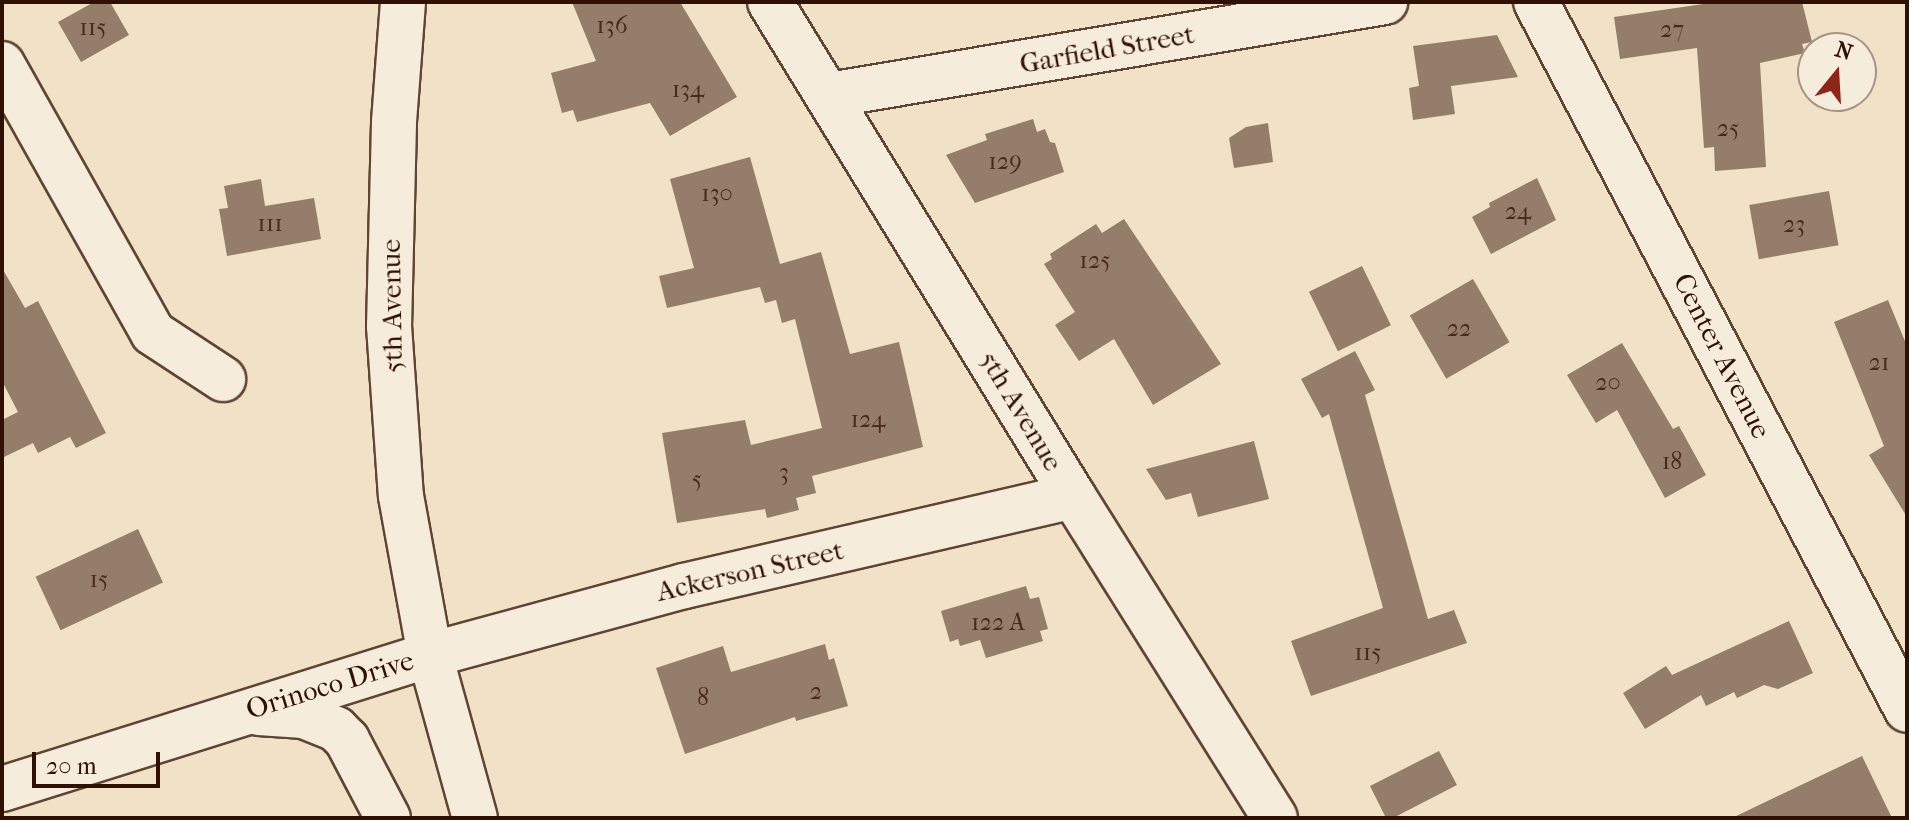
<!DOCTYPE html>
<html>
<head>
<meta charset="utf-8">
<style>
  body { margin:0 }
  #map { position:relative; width:1909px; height:820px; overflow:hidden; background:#f1e2c7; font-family:"IM FELL French Canon",serif }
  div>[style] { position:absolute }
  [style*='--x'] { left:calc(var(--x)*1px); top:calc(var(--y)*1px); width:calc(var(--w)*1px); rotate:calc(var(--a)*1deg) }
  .building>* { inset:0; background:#947d69; transform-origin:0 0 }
  .roads { filter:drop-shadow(2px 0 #604434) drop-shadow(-2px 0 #604434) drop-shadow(0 2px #604434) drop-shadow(0 -2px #604434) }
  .minor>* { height:44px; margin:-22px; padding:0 22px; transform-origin:22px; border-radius:22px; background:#f6ecdb }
  .tertiary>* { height:44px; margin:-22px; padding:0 22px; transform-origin:22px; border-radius:22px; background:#f6ecdb }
  .secondary>* { height:44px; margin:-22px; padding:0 22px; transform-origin:22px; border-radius:22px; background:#f6ecdb }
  span { translate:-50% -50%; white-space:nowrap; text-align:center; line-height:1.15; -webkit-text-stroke:6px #f6ecdb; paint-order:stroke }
  .number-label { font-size:24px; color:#492b1c }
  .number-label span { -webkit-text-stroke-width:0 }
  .street-label { font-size:28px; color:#301003 }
  .frame { position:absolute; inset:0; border:4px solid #301003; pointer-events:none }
  .north { position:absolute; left:1797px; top:32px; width:80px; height:80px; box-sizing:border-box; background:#f6ecdb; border:2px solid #a79485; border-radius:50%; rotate:18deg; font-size:22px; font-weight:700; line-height:32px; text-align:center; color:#301003 }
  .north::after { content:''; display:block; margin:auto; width:28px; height:36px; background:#8f2418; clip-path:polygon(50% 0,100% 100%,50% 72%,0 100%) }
  .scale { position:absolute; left:32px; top:752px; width:128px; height:36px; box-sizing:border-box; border:4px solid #301003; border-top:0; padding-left:10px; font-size:24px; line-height:28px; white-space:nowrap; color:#301003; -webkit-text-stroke:6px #f6ecdb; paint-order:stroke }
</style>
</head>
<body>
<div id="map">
  <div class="building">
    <div style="clip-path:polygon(94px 2px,110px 2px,129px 35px,81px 62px,58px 22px)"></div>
    <div style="clip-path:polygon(572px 2px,680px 2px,737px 97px,670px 136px,650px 103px,577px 122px,573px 110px,562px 113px,551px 73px,596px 61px)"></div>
    <div style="clip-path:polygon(1717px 2px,1802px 2px,1812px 42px,1802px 44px,1805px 53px,1760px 63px,1766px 167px,1715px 171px,1714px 147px,1704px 148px,1697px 48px,1620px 59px,1614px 17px)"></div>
    <div style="clip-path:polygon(1497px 35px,1518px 77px,1451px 86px,1455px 114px,1413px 120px,1409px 88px,1419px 86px,1413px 46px)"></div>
    <div style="clip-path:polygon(1033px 119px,1037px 132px,1045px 129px,1050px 142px,1055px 143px,1064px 172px,975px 203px,946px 155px,987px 140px,985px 134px)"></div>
    <div style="clip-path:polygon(1268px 123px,1273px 162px,1234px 168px,1229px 138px,1246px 127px)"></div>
    <div style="clip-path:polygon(750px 157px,780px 264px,821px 252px,850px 354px,899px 342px,923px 447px,812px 476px,816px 493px,796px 498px,799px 510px,767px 518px,765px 509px,677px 523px,662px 433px,745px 420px,751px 445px,822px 428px,795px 319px,782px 323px,776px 300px,765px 303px,760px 287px,667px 308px,659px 276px,694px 268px,670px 179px)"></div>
    <div style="clip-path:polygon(1537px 178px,1556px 220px,1491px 254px,1472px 217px,1490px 207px,1489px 203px)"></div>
    <div style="clip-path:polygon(261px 179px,265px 206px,314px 198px,321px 239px,227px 256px,219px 209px,228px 208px,224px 186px)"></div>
    <div style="left:1829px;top:191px;width:55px;height:81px;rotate:80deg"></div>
    <div style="clip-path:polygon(1124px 219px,1221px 364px,1153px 405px,1114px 339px,1079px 361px,1055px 325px,1075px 312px,1044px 264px,1052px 259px,1050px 254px,1096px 224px,1102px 233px)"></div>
    <div style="left:1362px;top:266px;width:66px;height:59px;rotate:64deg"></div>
    <div style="clip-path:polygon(2px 268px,25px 308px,38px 301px,106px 433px,76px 448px,70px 437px,38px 453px,33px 443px,2px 458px,2px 420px,18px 412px,2px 381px)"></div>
    <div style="left:1473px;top:279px;width:73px;height:73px;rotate:60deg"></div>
    <div style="clip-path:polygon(1888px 300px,1907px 346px,1907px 517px,1869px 455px,1884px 446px,1834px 322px)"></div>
    <div style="clip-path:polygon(1622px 343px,1673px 429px,1679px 426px,1706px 475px,1665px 498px,1617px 410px,1596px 423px,1567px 375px)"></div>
    <div style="clip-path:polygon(1355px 351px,1375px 390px,1365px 395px,1428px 619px,1454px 610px,1467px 643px,1311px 696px,1291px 641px,1383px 608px,1329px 414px,1322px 418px,1301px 379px)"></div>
    <div style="clip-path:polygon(1254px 441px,1269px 499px,1198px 517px,1191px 493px,1166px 500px,1146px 469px)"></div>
    <div style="left:138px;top:529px;width:59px;height:113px;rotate:65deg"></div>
    <div style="clip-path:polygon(1026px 586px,1030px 599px,1039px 597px,1048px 629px,1040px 631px,1043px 641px,986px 658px,980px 640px,960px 646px,958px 639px,950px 642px,941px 611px)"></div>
    <div style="clip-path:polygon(1789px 621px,1813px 673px,1778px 689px,1764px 685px,1737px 698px,1734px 692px,1706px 706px,1701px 695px,1645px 729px,1623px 693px,1666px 666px,1672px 675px)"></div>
    <div style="clip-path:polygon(825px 644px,829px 660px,834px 658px,848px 706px,796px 721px,795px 717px,685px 754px,656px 668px,723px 646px,731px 672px)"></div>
    <div style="clip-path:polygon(1439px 751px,1457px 785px,1393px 818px,1386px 818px,1370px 786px)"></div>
    <div style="clip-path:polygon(1862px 756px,1892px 818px,1732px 818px)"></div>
  </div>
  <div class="roads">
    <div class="minor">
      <div style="--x:1536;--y:2;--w:799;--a:62.34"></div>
      <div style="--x:2;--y:64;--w:308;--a:60.7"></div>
      <div style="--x:153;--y:333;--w:84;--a:33.3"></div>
      <div style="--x:829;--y:95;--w:564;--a:-9.5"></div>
      <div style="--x:430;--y:655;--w:263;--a:-15.2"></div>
      <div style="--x:684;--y:586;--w:399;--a:-13"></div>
    </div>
    <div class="tertiary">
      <div style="--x:259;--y:713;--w:45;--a:3.8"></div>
      <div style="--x:304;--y:716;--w:35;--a:22"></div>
      <div style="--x:336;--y:729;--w:16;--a:45"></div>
      <div style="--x:347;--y:740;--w:88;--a:62.3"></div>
      <div style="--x:2;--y:789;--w:448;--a:-17.4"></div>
    </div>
    <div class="secondary">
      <div style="--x:403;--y:2;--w:121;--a:94.3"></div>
      <div style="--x:394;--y:123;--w:203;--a:91.4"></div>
      <div style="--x:389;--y:326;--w:170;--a:86"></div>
      <div style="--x:401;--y:496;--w:162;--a:79.7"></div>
      <div style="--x:430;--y:655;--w:169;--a:74.6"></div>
      <div style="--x:770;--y:2;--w:580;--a:58.48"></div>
      <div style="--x:1073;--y:496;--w:380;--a:57.9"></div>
    </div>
  </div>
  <div class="number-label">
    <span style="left:612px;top:26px">136</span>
    <span style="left:93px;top:28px">115</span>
    <span style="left:1672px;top:30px">27</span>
    <span style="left:688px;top:90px">134</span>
    <span style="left:1728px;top:129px">25</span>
    <span style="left:1005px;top:162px">129</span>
    <span style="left:717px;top:194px">130</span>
    <span style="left:1518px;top:212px">24</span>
    <span style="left:270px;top:224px">111</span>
    <span style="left:1794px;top:225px">23</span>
    <span style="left:1095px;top:261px">125</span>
    <span style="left:1459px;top:329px">22</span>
    <span style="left:1879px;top:363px">21</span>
    <span style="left:1608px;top:383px">20</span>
    <span style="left:868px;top:420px">124</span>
    <span style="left:1672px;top:462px">18</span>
    <span style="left:784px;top:473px">3</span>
    <span style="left:697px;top:480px">5</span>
    <span style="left:99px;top:580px">15</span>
    <span style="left:998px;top:623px">122 A</span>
    <span style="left:1368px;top:653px">115</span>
    <span style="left:816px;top:692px">2</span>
    <span style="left:703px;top:698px">8</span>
  </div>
  <div class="street-label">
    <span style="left:1107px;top:49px;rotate:-10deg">Garfield Street</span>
    <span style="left:392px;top:306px;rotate:-91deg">5th Avenue</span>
    <span style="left:1722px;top:356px;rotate:63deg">Center Avenue</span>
    <span style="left:1021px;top:411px;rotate:59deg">5th Avenue</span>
    <span style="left:750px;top:571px;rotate:-13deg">Ackerson Street</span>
    <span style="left:330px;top:685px;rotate:-17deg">Orinoco Drive</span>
  </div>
  <div class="frame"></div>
  <div class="north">N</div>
  <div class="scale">20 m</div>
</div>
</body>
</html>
